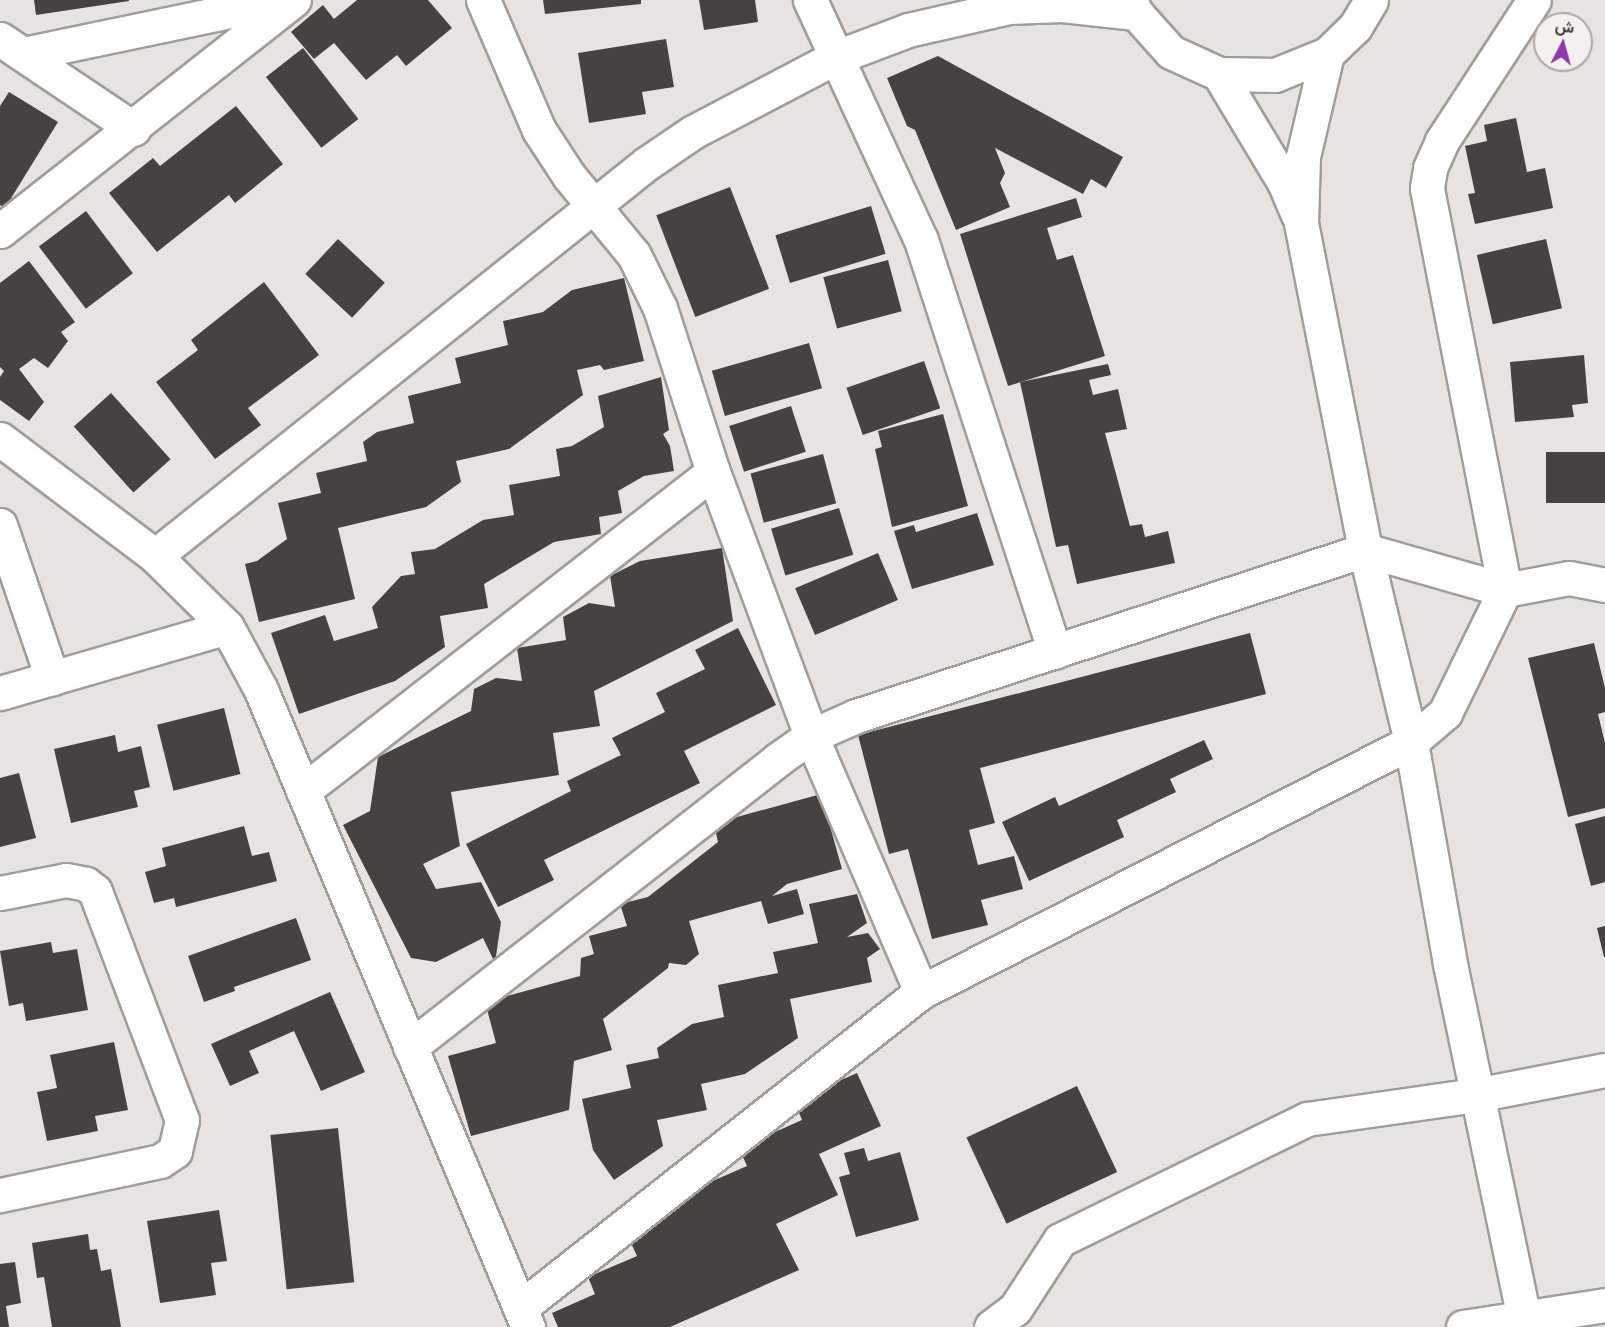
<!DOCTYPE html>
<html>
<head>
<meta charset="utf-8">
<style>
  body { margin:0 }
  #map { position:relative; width:1605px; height:1327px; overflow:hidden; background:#e5e4e1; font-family:"Exo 2",Vazirmatn,sans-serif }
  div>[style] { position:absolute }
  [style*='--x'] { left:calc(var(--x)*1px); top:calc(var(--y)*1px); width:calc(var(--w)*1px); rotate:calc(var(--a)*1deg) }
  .building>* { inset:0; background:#444341; transform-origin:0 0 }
  .roads { filter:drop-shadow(2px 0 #9f9e9b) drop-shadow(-2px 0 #9f9e9b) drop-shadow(0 2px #9f9e9b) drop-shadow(0 -2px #9f9e9b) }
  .street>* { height:33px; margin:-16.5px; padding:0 16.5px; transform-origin:16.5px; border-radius:16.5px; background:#fff }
  .secondary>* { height:33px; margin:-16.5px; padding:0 16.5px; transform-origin:16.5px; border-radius:16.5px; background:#fff }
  span { translate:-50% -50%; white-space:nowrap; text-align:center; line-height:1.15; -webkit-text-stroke:6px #f3f1ee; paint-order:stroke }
  .north { position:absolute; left:1533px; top:12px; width:60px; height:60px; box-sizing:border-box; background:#f3f1ee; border:2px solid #a9a8a6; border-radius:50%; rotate:6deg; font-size:16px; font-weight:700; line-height:24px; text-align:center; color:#3b3a39 }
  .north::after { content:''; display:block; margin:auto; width:21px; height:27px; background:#8c3aa9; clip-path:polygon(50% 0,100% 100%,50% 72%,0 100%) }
</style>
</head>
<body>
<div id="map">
  <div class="building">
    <div style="clip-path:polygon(34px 0,129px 0,129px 1px,36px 15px)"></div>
    <div style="clip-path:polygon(357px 0,428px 0,452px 28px,406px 66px,397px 55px,366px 80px,334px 43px,314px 59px,291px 32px,323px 5px,334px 19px)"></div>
    <div style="clip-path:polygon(543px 0,641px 0,641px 4px,545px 14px)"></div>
    <div style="clip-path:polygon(699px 0,755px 0,758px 22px,704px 30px)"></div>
    <div style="clip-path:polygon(666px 39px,674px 87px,642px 92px,646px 114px,589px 123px,578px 53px)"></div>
    <div style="left:303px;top:48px;width:90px;height:47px;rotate:52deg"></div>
    <div style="clip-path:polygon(938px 56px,1123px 157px,1106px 188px,1091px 179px,1083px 194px,995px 148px,1005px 173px,1000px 183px,1010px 207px,956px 230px,915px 130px,907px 126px,887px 78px)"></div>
    <div style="clip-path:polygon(9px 92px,58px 122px,5px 208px,0 205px,0 106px)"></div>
    <div style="clip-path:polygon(236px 106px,283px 164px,235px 203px,229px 195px,157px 252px,109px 193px,153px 158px,160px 166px)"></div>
    <div style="clip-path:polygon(1516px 118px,1527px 172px,1545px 168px,1553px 208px,1475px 224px,1468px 194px,1475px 193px,1465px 146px,1487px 141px,1484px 125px)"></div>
    <div style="left:730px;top:187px;width:109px;height:79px;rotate:69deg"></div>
    <div style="clip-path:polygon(1076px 198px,1082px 217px,1047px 228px,1057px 260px,1073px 255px,1105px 356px,1008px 386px,960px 234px)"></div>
    <div style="left:871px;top:206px;width:50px;height:100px;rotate:73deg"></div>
    <div style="left:86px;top:211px;width:78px;height:59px;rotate:53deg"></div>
    <div style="left:338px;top:239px;width:64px;height:48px;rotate:43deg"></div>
    <div style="left:1546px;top:239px;width:71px;height:71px;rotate:77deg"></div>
    <div style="left:888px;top:260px;width:53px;height:67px;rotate:75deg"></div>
    <div style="clip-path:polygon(29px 261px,75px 322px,61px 332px,68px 341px,48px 368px,34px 358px,19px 369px,44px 402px,29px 421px,0 400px,0 377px,4px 371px,0 367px,0 283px)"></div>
    <div style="clip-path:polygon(624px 278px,644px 361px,604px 370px,600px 365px,577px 370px,583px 395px,509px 449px,456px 461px,461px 482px,426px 507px,338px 528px,355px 599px,259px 622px,245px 564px,257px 561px,287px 539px,278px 503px,321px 493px,316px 473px,367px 461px,363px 442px,377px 432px,414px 423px,408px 396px,461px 383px,455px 358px,508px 345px,503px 321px,543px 312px,572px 290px)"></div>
    <div style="clip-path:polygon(264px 282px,319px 355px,248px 408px,261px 425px,215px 459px,156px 382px,198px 350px,191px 340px)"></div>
    <div style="left:809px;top:343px;width:47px;height:101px;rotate:74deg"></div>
    <div style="clip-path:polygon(1584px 355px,1588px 403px,1572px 405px,1574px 417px,1515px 422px,1510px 362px)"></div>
    <div style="left:924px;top:361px;width:50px;height:82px;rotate:71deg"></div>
    <div style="clip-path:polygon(1108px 364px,1111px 375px,1089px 380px,1093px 395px,1118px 389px,1127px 429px,1105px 433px,1130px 526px,1142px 524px,1145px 537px,1168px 531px,1175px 563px,1077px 584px,1068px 545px,1056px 547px,1020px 382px)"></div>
    <div style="clip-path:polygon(661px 377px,669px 430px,663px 434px,670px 446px,674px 471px,644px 476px,618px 491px,622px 513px,599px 517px,601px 534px,554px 542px,484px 584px,488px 608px,440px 616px,445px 647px,395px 681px,299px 714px,271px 633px,325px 615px,334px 641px,378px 628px,372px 607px,401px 576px,415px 574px,411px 552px,435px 549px,483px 520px,514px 515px,509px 485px,560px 476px,556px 449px,572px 446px,604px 427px,598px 396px)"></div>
    <div style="left:111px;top:393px;width:89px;height:50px;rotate:48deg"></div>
    <div style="left:791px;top:406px;width:48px;height:65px;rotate:72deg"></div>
    <div style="clip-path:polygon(943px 414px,968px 506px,892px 527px,875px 449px,882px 447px,878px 431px)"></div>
    <div style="left:1605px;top:452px;width:51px;height:59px;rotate:90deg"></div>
    <div style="left:823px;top:454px;width:51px;height:75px;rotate:75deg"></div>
    <div style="left:839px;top:508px;width:49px;height:71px;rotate:73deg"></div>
    <div style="clip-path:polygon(977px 513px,994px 565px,912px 589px,894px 531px,914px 525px,916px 532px)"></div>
    <div style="clip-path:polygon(722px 548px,733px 621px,594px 691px,600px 726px,553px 733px,559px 775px,451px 792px,460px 846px,423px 864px,436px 889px,481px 882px,501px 922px,495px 963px,483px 938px,436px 962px,411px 958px,343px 825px,370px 811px,378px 757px,471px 711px,474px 689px,496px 678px,522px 681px,517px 648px,566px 640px,563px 617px,589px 603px,615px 607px,610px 576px,640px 561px)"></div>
    <div style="left:878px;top:553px;width:51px;height:90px;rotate:67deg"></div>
    <div style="clip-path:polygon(738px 628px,776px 705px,684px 751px,700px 783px,544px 860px,554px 880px,498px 907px,466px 844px,571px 791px,567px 781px,621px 755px,612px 738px,665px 712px,656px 693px,705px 669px,695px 650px)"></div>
    <div style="clip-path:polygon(1250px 633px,1266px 694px,980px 768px,995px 823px,969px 830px,978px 865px,1014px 856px,1023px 889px,981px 900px,988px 925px,932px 939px,908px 849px,889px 854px,858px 735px)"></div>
    <div style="clip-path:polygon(1594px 643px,1605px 688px,1605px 712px,1598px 714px,1605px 743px,1605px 808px,1568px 817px,1528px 658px)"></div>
    <div style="left:224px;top:708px;width:68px;height:69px;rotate:76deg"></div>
    <div style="clip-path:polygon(115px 735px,118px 752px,141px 746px,150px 787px,134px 791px,138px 807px,71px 823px,54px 749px)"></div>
    <div style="clip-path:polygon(1204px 740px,1213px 759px,1170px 779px,1176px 792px,1117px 820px,1124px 837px,1029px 881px,1002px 822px,1055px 797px,1059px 806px)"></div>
    <div style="clip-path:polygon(19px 773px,36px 838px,0 847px,0 778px)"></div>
    <div style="clip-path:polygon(821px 794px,842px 869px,787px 884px,772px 896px,797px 889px,804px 914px,768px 924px,761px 901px,689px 921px,699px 954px,686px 965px,669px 963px,668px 968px,603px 1019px,612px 1050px,574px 1061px,569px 1110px,471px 1136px,448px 1056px,496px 1043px,485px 1002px,580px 976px,581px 958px,594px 954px,589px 936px,627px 926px,620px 904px,648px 897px,718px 842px,716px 833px,737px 817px)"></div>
    <div style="clip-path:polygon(1605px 816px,1605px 882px,1591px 886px,1575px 824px)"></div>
    <div style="clip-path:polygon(244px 826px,252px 856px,269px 852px,277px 881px,176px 907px,174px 898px,154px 903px,145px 872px,166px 866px,162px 848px)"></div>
    <div style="clip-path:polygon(857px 894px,867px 923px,847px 937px,868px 933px,880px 949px,867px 958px,872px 982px,790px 999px,798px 1038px,745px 1074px,701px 1084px,707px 1110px,657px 1120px,663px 1146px,614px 1180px,593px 1150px,582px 1099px,631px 1088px,626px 1065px,659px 1058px,657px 1048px,692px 1024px,724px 1017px,718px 985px,778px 973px,773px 952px,818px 943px,809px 904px)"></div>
    <div style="clip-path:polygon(296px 918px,311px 960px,234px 987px,235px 991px,204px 1002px,188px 956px)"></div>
    <div style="clip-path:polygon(1605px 926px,1605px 957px,1604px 957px,1597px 928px)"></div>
    <div style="clip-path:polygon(51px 942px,53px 953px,77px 949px,88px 1010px,26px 1021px,23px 1003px,9px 1006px,0 951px)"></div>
    <div style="clip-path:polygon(330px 992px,365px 1072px,321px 1091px,294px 1031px,249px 1051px,259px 1073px,230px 1086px,211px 1044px)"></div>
    <div style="clip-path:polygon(114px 1042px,128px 1110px,95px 1116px,98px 1131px,47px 1141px,37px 1092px,57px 1088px,50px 1055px)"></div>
    <div style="clip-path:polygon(857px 1073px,881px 1126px,819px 1154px,838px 1195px,776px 1224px,799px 1270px,670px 1327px,558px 1327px,552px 1313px,595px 1294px,588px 1277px,637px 1256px,631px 1243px,692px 1190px,747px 1166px,739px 1148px,802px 1120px,794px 1101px)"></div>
    <div style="left:1077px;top:1086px;width:95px;height:122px;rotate:65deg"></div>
    <div style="left:338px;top:1128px;width:155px;height:68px;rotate:84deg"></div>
    <div style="clip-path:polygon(864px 1148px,868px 1161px,900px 1152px,919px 1220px,856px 1237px,839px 1177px,850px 1174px,844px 1153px)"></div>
    <div style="clip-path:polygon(219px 1210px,227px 1261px,211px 1263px,216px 1295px,160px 1303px,147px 1221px)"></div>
    <div style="clip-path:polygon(88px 1234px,90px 1250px,97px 1249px,101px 1271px,111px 1269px,121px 1327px,52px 1327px,44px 1277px,37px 1278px,32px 1243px)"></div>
    <div style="clip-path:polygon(15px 1262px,21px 1303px,6px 1306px,9px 1327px,0 1327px,0 1264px)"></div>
  </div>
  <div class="roads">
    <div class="street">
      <div style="--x:483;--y:0;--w:142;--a:66.7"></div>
      <div style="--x:539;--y:130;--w:55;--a:56.9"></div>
      <div style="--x:569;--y:176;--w:102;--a:50.6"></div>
      <div style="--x:634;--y:255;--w:59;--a:63.9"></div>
      <div style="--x:660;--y:308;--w:172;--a:72.1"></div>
      <div style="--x:713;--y:472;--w:282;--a:69.6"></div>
      <div style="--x:811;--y:736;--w:279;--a:66.7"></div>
      <div style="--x:810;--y:0;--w:264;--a:65.2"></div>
      <div style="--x:921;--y:240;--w:433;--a:72"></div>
      <div style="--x:1130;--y:0;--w:14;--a:65"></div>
      <div style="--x:1136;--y:13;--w:52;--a:48.1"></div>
      <div style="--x:1171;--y:52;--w:53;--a:24.6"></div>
      <div style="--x:1219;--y:74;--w:56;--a:1"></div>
      <div style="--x:1275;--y:75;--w:56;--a:-22"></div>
      <div style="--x:1327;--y:54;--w:39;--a:-44"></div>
      <div style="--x:1355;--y:27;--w:31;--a:-59"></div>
      <div style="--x:0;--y:39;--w:161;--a:33.9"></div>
      <div style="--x:24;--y:54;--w:265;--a:-11.8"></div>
      <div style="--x:1327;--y:54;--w:105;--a:103.2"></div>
      <div style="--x:1303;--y:156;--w:67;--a:91.7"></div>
      <div style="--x:1301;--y:223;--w:333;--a:78.9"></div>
      <div style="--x:1365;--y:550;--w:197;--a:76.5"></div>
      <div style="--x:1411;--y:742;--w:225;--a:80"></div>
      <div style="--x:1450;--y:964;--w:361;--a:78.2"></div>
      <div style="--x:1219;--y:74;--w:126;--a:59"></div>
      <div style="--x:1284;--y:182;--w:36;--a:67"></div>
      <div style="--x:0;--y:231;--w:374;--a:-38.2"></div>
      <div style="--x:0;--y:439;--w:194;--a:37"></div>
      <div style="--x:155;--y:556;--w:101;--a:44.6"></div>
      <div style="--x:227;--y:627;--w:72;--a:61.6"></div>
      <div style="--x:261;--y:690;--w:691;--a:67.26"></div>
      <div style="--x:0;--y:525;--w:162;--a:71.2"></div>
      <div style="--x:155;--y:556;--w:628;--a:-38.6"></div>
      <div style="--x:646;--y:164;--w:57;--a:-34.2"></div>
      <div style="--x:693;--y:132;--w:159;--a:-27.7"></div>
      <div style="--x:834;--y:58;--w:79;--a:-20.7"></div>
      <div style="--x:908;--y:30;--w:104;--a:-12.8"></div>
      <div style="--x:1009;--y:7;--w:53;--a:-2.2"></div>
      <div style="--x:1062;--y:5;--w:74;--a:6.2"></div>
      <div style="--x:0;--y:693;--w:236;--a:-16.2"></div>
      <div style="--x:303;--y:791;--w:519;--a:-37.88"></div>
      <div style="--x:0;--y:893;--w:67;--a:-11.1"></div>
      <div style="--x:66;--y:880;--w:20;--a:11"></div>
      <div style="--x:86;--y:884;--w:11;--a:38"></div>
      <div style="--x:95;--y:891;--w:245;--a:69.2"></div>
      <div style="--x:182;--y:1120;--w:32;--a:103"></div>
      <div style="--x:175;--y:1151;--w:18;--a:146"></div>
      <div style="--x:160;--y:1161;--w:164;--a:168"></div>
      <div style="--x:410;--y:1047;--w:466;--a:-38"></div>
      <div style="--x:777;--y:760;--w:42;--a:-35.2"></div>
      <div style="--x:811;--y:736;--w:49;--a:-24"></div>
      <div style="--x:856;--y:716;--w:535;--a:-18.06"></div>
      <div style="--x:1365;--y:550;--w:146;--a:15.9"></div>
      <div style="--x:1505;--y:590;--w:65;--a:-10.6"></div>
      <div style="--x:1569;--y:578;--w:37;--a:11"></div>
      <div style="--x:520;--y:1308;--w:511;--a:-38.24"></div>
      <div style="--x:921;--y:992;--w:550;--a:-27.03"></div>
      <div style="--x:1411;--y:742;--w:45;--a:-40.5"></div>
      <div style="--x:1445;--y:713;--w:137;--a:-64"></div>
      <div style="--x:1505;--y:590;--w:409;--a:-101"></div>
      <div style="--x:1427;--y:188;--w:20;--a:-81"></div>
      <div style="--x:1430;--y:168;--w:30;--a:-66"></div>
      <div style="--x:1442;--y:141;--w:168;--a:-56.9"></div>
      <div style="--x:991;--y:1327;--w:30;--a:-37"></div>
      <div style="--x:1015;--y:1309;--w:82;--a:-56.9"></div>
      <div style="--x:1060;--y:1240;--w:275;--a:-26.1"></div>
      <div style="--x:1307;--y:1119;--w:171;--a:-8.1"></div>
      <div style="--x:1476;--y:1095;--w:131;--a:-11"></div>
    </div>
    <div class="secondary">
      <div style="--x:1463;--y:1327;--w:144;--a:-8.8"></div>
    </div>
  </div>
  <div class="north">ش</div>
</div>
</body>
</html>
